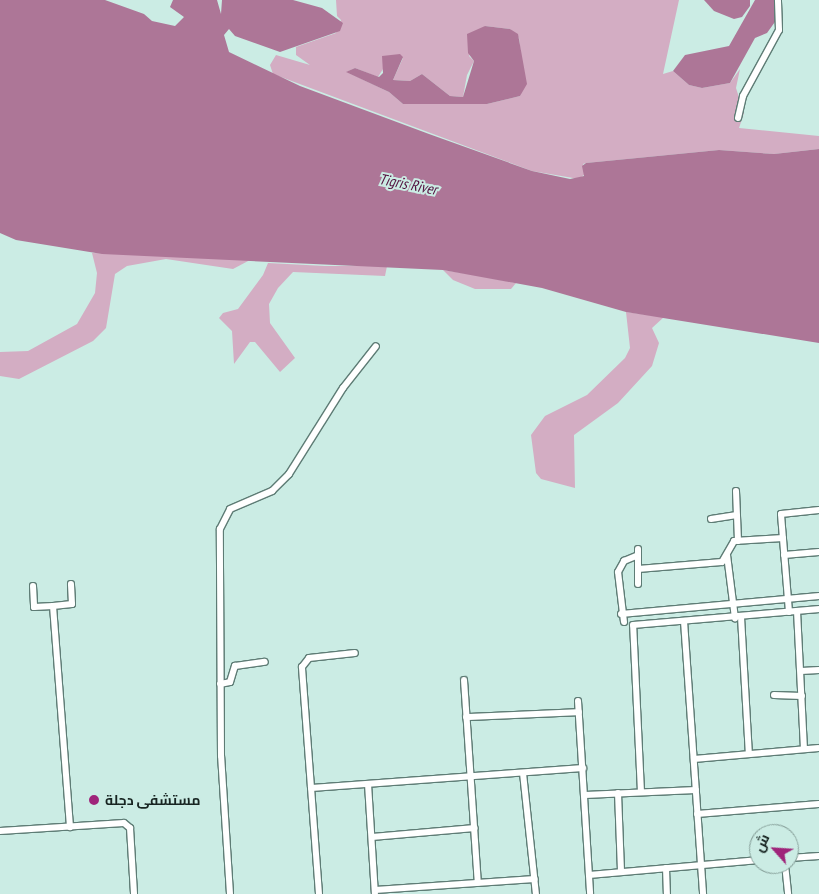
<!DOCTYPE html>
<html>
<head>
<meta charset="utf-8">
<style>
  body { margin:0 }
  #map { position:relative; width:819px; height:894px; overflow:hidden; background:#cbece4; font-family:"PT Sans Narrow",Cairo,sans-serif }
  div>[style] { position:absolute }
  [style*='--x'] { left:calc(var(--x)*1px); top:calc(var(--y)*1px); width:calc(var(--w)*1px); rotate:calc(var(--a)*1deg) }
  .green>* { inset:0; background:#d3adc3 }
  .water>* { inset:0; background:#ad7697 }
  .roads { filter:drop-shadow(1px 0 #5e7c75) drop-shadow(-1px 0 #5e7c75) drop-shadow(0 1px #5e7c75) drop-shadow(0 -1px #5e7c75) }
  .minor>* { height:6px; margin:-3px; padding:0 3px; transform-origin:3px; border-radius:3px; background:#fff }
  .dots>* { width:14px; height:14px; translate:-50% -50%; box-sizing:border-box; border:2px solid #cbece4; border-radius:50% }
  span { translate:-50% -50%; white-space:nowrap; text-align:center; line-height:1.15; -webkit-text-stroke:4px #cbece4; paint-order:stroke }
  .poi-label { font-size:14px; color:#182522; font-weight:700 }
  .left { translate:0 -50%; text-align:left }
  .water-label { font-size:15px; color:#53103f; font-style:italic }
  .north { position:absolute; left:749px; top:824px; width:50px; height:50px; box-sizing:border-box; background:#cbece4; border:1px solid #839c96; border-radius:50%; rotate:296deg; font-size:14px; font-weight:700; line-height:20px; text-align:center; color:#182522 }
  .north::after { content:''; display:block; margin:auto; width:18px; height:22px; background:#9f247a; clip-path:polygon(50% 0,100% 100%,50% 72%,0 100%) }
</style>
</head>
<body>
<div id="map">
  <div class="green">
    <div style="clip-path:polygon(evenodd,336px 0,679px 0,663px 74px,673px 71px,689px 85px,702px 88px,730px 83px,740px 69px,736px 88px,744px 113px,739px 128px,819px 136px,819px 149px,774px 154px,719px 150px,586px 163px,583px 164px,585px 174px,579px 179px,532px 171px,273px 74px,270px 65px,276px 55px,310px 65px,296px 55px,296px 47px,336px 33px,341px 20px,337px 16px,336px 0,485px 26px,510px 29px,519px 38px,524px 82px,520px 96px,487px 104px,403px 104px,389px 92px,347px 72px,355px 68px,378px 77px,383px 69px,403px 58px,393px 80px,410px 81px,422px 74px,450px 96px,463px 97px,467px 75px,474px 61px,469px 56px,485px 26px)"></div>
    <div style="clip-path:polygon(92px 253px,158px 255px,250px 260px,233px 269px,166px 259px,127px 266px,115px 274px,106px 328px,93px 341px,19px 379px,0 376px,0 352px,28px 351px,77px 324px,95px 293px,97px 273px)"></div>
    <div style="clip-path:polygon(268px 263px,325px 266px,387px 266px,385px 276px,293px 272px,278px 288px,269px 304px,270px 323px,295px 358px,280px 372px,255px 342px,250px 342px,234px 364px,232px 331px,219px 318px,223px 313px,238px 309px,263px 275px)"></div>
    <div style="clip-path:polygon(443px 270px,469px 274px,516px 283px,511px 289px,475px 289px,453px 280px)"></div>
    <div style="clip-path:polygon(626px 312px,664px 317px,652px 328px,659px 343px,652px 366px,618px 403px,574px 435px,575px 488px,541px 479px,536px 473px,531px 435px,545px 416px,587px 395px,625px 358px,630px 348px)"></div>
  </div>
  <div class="water">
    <div style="clip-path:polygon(0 0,105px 0,144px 14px,152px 21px,175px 26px,184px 17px,170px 7px,173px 0,217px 0,221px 14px,222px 0,293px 0,322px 8px,343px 23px,340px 31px,280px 52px,235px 36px,229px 29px,224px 35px,229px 52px,300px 86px,429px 134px,532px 171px,570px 179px,584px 176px,582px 166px,586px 163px,719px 150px,774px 154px,819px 149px,819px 343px,626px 312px,542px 288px,443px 270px,102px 254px,16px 240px,0 233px)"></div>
    <div style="clip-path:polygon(704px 0,750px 0,750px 6px,742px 17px,734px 19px,714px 11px)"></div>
    <div style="clip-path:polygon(755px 0,779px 0,777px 19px,767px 33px,755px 38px,730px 83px,702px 88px,689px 85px,673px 71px,685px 55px,729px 46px)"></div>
    <div style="clip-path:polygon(485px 26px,510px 29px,518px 34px,527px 84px,520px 96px,487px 104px,403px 104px,389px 92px,346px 72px,355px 68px,379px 77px,383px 73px,382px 56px,400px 54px,403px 57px,393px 80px,410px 81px,422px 74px,450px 96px,463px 97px,474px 61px,468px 53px,467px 34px)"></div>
  </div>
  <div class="roads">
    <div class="minor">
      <div style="--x:738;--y:118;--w:23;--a:-77"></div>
      <div style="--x:743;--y:96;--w:75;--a:-61.4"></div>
      <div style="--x:779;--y:30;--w:30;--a:-92"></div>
      <div style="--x:736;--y:491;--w:50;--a:87.7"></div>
      <div style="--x:711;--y:519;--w:26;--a:-9"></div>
      <div style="--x:638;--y:549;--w:35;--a:90"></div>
      <div style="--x:727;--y:555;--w:64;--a:82.8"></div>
      <div style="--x:784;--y:555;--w:35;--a:-5"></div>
      <div style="--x:638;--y:569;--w:84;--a:-4.8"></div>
      <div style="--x:722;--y:562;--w:24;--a:-60"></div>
      <div style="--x:734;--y:541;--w:49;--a:-3.5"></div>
      <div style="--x:33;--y:586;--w:21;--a:87"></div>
      <div style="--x:34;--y:607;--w:19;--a:-3"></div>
      <div style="--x:53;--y:606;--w:19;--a:-6"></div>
      <div style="--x:72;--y:604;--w:20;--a:-93"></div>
      <div style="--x:53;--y:606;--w:222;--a:85.6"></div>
      <div style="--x:797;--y:611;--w:138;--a:87.1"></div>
      <div style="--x:789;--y:612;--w:98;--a:-94.7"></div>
      <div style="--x:781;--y:514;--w:38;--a:-6"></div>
      <div style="--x:621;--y:614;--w:199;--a:-5.2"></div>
      <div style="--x:741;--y:617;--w:137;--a:86.7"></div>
      <div style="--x:684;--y:621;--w:274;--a:86"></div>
      <div style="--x:624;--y:622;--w:50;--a:-96.8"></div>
      <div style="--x:618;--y:572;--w:13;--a:-61"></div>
      <div style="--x:624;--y:561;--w:15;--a:-23"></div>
      <div style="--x:801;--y:671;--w:18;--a:-3"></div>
      <div style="--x:464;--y:680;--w:203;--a:86.1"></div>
      <div style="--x:220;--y:684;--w:10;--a:-11"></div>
      <div style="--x:230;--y:682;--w:17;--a:-73"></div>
      <div style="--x:235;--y:666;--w:30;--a:-8"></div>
      <div style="--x:774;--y:695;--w:28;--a:2"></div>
      <div style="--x:578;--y:701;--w:193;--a:86.4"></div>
      <div style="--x:466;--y:717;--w:113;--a:-2.5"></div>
      <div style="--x:694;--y:759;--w:125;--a:-5"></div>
      <div style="--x:523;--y:773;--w:122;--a:83.9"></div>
      <div style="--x:368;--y:784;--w:110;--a:86.4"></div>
      <div style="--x:311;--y:788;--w:273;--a:-4.2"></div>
      <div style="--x:641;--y:792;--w:167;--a:-92.7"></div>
      <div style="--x:633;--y:625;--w:187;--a:-4.9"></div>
      <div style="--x:618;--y:793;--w:79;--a:87.8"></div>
      <div style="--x:585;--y:795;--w:111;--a:-2.6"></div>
      <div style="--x:697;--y:814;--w:122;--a:-4.7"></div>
      <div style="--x:0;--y:831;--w:124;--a:-3.7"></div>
      <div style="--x:124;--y:823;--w:8;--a:40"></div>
      <div style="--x:130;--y:828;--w:66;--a:86.5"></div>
      <div style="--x:372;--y:837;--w:103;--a:-5"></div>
      <div style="--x:789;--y:858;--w:30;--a:-4"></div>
      <div style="--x:785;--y:864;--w:30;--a:84"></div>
      <div style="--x:666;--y:868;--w:26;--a:88"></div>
      <div style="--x:589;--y:875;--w:171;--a:-5"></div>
      <div style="--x:375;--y:890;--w:160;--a:-3.9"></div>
      <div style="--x:230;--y:894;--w:138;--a:-93.7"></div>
      <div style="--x:221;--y:756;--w:227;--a:-90.3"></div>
      <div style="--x:220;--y:529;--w:22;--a:-63"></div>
      <div style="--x:230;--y:509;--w:46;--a:-23.2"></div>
      <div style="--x:272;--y:491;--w:24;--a:-45"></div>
      <div style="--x:289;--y:474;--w:102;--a:-57.9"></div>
      <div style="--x:343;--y:388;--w:53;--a:-51.8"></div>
      <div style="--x:319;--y:894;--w:228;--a:-94.3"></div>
      <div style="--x:302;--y:667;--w:11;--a:-52"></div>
      <div style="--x:309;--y:658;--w:46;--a:-6.2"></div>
    </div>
  </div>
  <div class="dots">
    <div style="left:94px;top:800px;background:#9f247a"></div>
  </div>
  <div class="poi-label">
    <span class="left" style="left:105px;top:800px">مستشفى دجلة</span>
  </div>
  <div class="water-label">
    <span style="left:408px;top:184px;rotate:11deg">Tigris River</span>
  </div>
  <div class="north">ش</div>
</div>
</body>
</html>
